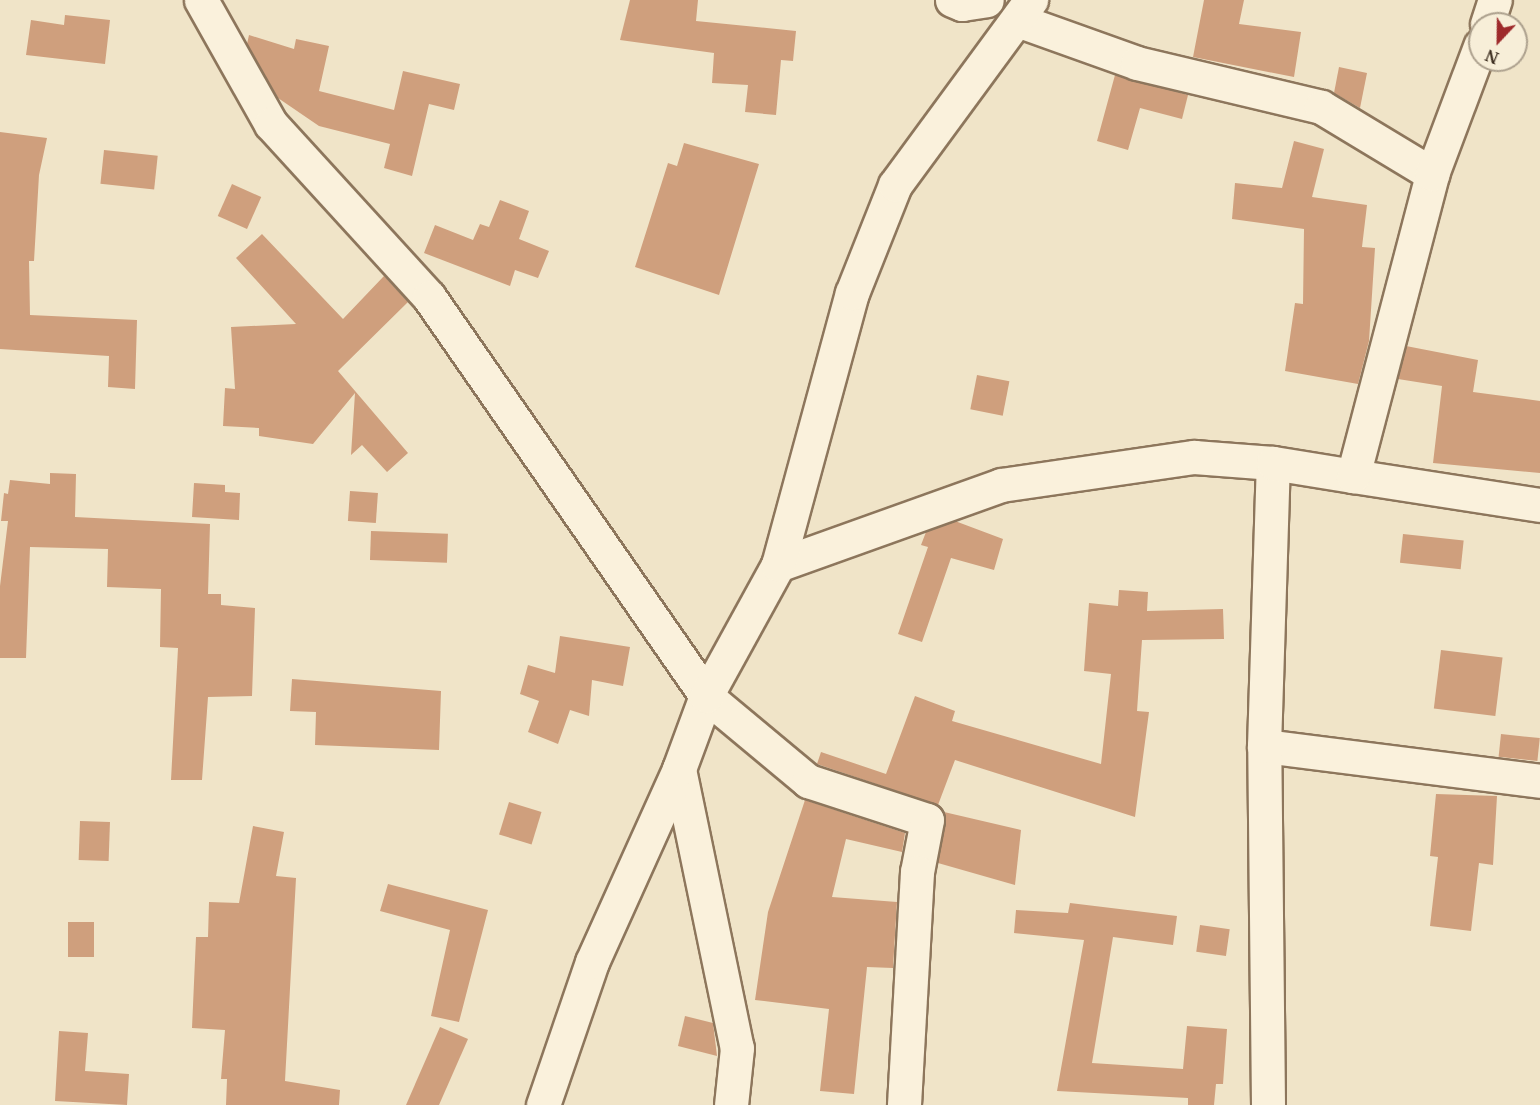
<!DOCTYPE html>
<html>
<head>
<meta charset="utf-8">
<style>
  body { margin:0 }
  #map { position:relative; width:1540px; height:1105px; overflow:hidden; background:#f0e4c8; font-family:"Noto Serif",serif }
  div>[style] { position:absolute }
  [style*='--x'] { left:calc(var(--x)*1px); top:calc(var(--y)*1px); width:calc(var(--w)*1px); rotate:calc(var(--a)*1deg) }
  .building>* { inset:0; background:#cf9f7d; transform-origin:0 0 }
  .roads { filter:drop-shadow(2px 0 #8d765c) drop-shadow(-2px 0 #8d765c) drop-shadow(0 2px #8d765c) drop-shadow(0 -2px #8d765c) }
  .minor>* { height:33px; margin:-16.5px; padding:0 16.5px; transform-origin:16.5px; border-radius:16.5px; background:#faf1dc }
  span { translate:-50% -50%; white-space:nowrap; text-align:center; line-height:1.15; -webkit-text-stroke:6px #f7eed8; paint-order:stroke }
  .north { position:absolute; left:1468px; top:12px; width:60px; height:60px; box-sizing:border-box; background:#f7eed8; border:2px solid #ada18e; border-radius:50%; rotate:202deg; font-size:16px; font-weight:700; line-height:24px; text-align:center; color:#3d2e20 }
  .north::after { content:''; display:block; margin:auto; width:21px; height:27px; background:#9e2a2b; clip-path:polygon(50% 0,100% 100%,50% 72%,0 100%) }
</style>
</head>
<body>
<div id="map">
  <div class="building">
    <div style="clip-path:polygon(630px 0,698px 0,696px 21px,796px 31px,793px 61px,781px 60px,776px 115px,745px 112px,748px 85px,712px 83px,714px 53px,620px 40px)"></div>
    <div style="clip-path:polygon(1204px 0,1244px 0,1239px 24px,1301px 32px,1294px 77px,1193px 57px)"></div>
    <div style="clip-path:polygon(65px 15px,110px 20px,105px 64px,26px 55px,31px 20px,64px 25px)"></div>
    <div style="clip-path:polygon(249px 35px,294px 49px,296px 39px,329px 46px,319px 91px,394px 110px,403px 71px,460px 84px,454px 110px,429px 104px,412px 176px,384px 168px,390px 144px,319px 126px,278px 98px,247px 44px)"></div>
    <div style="clip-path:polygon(1339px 67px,1367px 73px,1360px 108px,1334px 93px)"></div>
    <div style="clip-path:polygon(1115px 75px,1188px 95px,1182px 119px,1140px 108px,1128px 150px,1097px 141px)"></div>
    <div style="clip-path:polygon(0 132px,47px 138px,39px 175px,34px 261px,29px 261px,30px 315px,137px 320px,135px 389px,108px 387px,109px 356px,0 349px)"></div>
    <div style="clip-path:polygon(1294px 141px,1324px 149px,1312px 197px,1367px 205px,1362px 247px,1375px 248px,1369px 341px,1358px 384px,1285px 371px,1295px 303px,1303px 304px,1304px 229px,1232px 219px,1235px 183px,1282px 188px)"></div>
    <div style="clip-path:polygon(684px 143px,759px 164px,719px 295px,635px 267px,668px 163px,677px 166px)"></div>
    <div style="left:104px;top:150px;width:54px;height:34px;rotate:6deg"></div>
    <div style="left:232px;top:184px;width:32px;height:35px;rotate:24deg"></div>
    <div style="clip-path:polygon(500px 200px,529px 211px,519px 239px,549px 251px,538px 278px,515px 270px,510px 286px,424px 253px,435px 225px,473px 240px,480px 224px,489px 227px)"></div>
    <div style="clip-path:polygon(262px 234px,343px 319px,384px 276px,408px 302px,338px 371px,408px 453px,387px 472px,362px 445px,351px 455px,355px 393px,313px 444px,259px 436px,259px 428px,223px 426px,225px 388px,235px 389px,231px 327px,296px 324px,236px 258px)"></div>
    <div style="clip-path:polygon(1406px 346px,1478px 360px,1473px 392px,1540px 401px,1540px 473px,1433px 463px,1442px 386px,1398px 379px)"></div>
    <div style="left:977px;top:375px;width:33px;height:35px;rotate:11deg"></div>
    <div style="clip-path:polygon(50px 473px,76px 474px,75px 517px,210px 524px,208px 594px,221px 594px,221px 605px,255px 608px,252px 696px,208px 697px,202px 780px,171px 780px,178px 648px,160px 647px,161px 589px,107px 587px,108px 549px,30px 547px,26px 658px,0 658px,0 586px,8px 521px,1px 521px,4px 493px,8px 494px,10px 480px,50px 484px)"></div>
    <div style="clip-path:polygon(194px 483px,225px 485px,225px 492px,240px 493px,239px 520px,192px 517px)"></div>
    <div style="left:350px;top:491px;width:28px;height:30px;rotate:4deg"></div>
    <div style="clip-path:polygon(955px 521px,1003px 539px,994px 570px,951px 558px,922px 642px,898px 634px,928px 547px,921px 545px,926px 532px)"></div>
    <div style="left:371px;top:531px;width:77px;height:29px;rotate:2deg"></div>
    <div style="left:1403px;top:534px;width:61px;height:29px;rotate:6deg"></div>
    <div style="clip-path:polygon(1119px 590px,1148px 592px,1147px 611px,1223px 609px,1224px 639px,1142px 640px,1137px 711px,1149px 712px,1135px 817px,955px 760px,938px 805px,817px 764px,821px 752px,886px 774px,915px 696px,955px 711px,952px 721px,1101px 764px,1111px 674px,1084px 671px,1089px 603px,1118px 606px)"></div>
    <div style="clip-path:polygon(560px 636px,630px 647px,623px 686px,592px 680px,589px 716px,570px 710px,558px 744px,528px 732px,539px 701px,520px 694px,528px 665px,555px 673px)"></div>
    <div style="left:1441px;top:650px;width:62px;height:59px;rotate:7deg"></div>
    <div style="clip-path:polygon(292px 679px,441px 691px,439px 750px,315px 745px,316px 712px,290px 711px)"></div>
    <div style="left:1501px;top:734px;width:39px;height:23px;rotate:6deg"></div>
    <div style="clip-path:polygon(1436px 794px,1497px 796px,1493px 865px,1479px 863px,1471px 931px,1430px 926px,1438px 857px,1430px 856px)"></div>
    <div style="clip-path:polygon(805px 800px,905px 833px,902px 852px,846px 839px,832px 897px,897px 902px,893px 968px,867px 967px,854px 1094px,820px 1091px,829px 1009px,755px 1000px,768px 912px)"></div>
    <div style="left:509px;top:802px;width:34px;height:34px;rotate:17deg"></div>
    <div style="clip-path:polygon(944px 812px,1021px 830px,1015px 885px,938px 863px)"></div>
    <div style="left:80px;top:821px;width:30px;height:39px;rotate:2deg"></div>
    <div style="clip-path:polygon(253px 826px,284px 832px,276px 876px,296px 878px,285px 1081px,340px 1090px,339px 1105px,226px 1105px,227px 1079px,221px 1079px,225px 1030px,192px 1028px,196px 937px,208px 937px,209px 902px,239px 903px)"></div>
    <div style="clip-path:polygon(388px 884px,488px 910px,459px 1022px,431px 1016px,450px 930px,380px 911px)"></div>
    <div style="clip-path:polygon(1070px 903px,1177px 916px,1173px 945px,1113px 937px,1092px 1063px,1183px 1069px,1187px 1026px,1227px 1029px,1223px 1084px,1216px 1084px,1214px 1105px,1188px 1105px,1188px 1098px,1057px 1091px,1084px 940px,1014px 933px,1016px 910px,1068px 913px)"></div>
    <div style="left:68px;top:922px;width:26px;height:35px"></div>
    <div style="left:1200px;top:925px;width:30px;height:27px;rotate:8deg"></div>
    <div style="clip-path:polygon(685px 1016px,713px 1023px,717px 1056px,678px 1046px)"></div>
    <div style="clip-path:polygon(440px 1027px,468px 1039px,439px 1105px,406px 1105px)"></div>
    <div style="clip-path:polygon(59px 1031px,88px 1033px,85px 1071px,129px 1074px,127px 1105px,55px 1101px)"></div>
  </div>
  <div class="roads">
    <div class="minor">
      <div style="--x:201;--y:0;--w:142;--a:60.6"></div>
      <div style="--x:271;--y:124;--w:234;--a:47.6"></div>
      <div style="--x:429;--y:297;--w:486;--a:55.2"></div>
      <div style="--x:706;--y:696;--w:133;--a:39.8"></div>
      <div style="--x:808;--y:781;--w:125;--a:18.1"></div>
      <div style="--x:927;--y:820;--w:53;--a:100.9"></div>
      <div style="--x:917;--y:872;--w:233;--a:93.2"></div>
      <div style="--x:952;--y:0;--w:11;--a:22"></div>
      <div style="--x:962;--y:4;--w:25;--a:-9"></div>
      <div style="--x:1017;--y:20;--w:127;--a:19.7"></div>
      <div style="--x:1137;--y:63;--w:189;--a:13.4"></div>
      <div style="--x:1321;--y:107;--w:130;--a:31.1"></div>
      <div style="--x:1487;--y:24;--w:25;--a:-72"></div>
      <div style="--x:1353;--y:476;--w:189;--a:8.8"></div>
      <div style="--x:778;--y:565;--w:237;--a:-19.7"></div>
      <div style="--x:1001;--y:485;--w:195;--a:-8.3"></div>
      <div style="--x:1194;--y:457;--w:79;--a:4.3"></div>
      <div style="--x:1264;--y:746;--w:278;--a:7.2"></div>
      <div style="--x:679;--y:769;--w:285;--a:78.3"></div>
      <div style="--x:737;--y:1048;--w:57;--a:96"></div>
      <div style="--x:543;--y:1105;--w:151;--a:-71.1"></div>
      <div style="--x:592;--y:962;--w:212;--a:-65.7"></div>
      <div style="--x:679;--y:769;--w:78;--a:-69.7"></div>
      <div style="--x:706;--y:696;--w:149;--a:-61.2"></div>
      <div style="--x:778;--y:565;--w:282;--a:-74.8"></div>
      <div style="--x:852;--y:293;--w:116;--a:-68.3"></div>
      <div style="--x:895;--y:185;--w:230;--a:-53.7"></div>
      <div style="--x:1268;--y:1105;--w:359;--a:-90.6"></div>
      <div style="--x:1264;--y:746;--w:283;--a:-88.2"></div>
      <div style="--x:1273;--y:463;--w:81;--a:9.2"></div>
      <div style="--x:1353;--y:476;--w:312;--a:-75.3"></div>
      <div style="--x:1432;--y:174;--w:137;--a:-69.4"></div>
    </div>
  </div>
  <div class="north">N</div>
</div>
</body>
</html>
